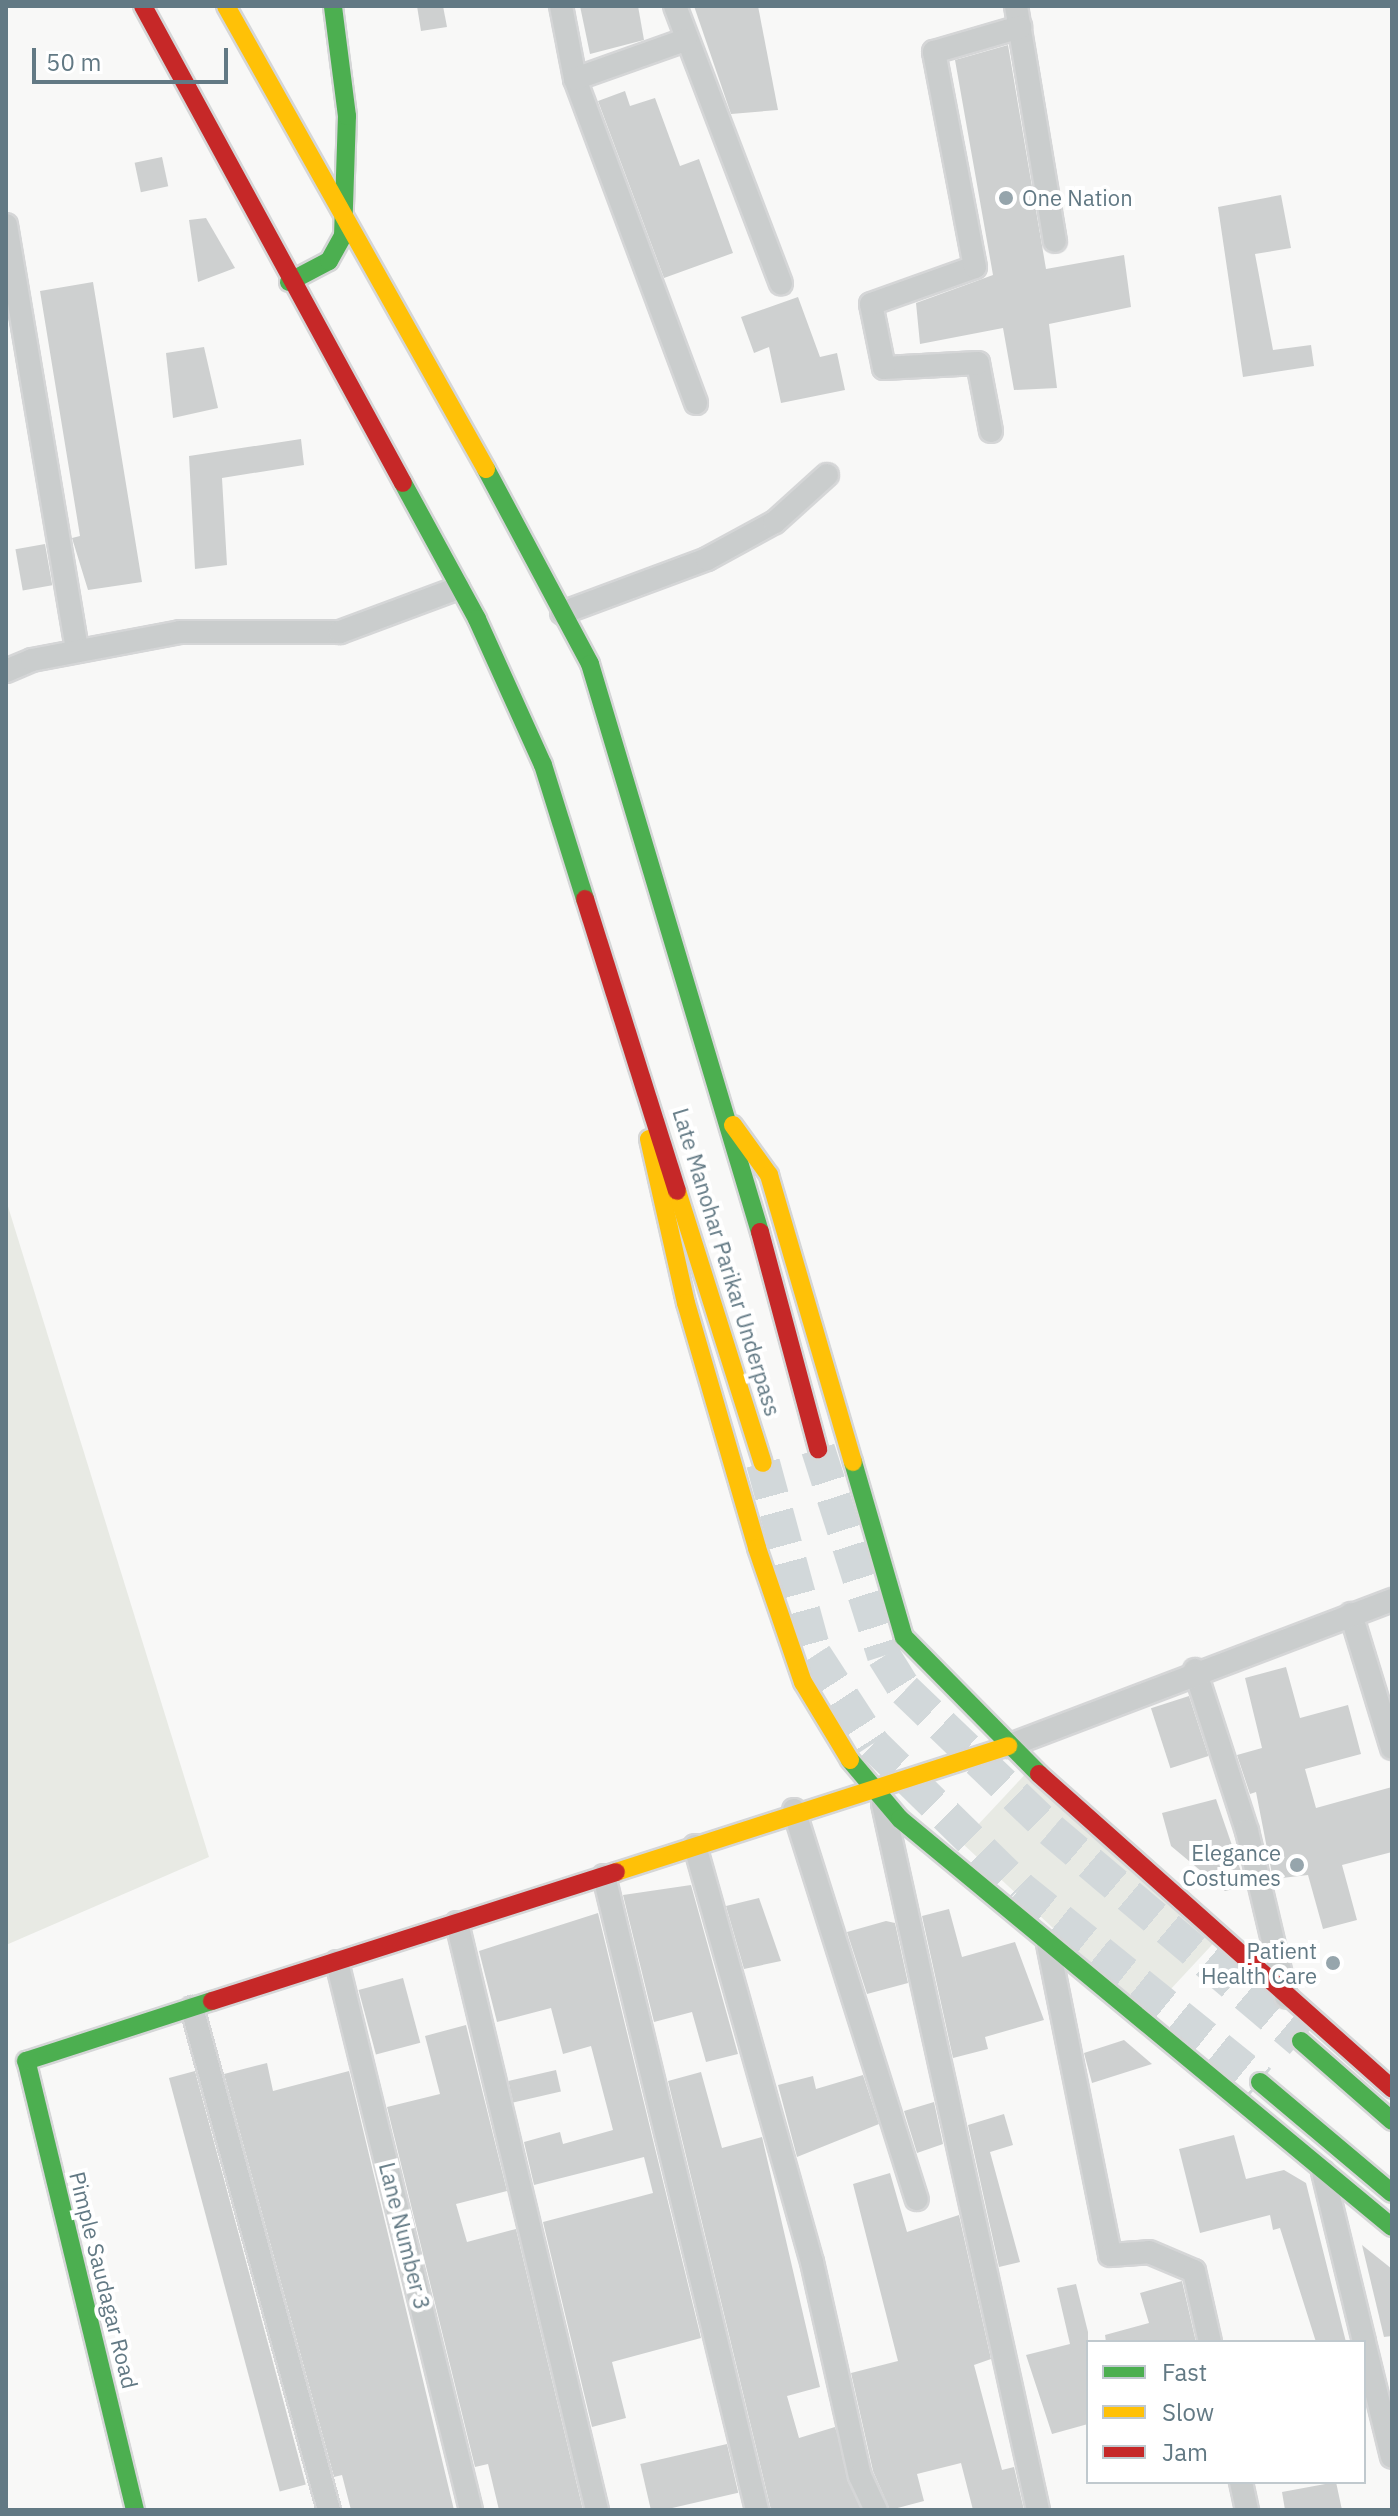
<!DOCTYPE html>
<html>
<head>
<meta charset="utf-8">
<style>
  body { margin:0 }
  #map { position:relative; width:1398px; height:2516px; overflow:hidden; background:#f8f8f7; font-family:"IBM Plex Sans",sans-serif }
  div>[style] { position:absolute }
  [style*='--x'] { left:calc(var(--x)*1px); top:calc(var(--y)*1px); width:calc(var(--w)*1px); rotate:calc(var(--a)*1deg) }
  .green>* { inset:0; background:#e8eae4; transform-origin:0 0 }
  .building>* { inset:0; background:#ced0d0; transform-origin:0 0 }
  .primary-tunnel>* { height:34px; margin-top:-17px; transform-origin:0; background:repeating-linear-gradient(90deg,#d2d8da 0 34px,transparent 0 51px) }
  .roads { filter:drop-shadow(2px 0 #d5d6d7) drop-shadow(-2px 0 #d5d6d7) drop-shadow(0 2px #d5d6d7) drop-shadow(0 -2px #d5d6d7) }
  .street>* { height:22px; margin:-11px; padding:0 11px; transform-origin:11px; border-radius:11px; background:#cacdcd }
  .fast>* { height:18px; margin:-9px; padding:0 9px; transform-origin:9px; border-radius:9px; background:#4caf50 }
  .slow>* { height:18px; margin:-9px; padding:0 9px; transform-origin:9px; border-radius:9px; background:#ffc107 }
  .jam>* { height:18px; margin:-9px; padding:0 9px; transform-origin:9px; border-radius:9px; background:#c62828 }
  .dots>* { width:22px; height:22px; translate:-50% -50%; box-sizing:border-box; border:4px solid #fff; border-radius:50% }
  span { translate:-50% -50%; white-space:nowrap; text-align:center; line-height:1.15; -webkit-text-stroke:8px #fff; paint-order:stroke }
  .poi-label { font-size:22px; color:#627984 }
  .left { translate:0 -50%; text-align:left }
  .right { translate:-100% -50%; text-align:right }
  .street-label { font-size:22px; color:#627984 }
  .frame { position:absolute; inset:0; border:8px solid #627984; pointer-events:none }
  .legend { position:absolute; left:1086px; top:2340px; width:280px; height:144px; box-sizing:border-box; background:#fff; border:2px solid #c0c9ce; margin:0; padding:10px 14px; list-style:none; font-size:24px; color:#627984 }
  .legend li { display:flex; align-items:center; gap:16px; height:40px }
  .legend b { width:40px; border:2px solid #c0c9ce }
  .scale { position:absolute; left:32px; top:48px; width:196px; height:36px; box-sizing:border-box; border:4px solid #627984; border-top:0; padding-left:10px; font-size:24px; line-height:28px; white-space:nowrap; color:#627984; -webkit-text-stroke:6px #fff; paint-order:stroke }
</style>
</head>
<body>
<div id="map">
  <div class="green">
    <div style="clip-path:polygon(6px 1200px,209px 1857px,6px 1945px)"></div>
    <div style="left:1031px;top:1768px;width:253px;height:102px;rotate:43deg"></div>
  </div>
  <div class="building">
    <div style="clip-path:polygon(417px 6px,443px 6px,447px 27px,421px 31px)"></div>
    <div style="clip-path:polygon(580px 6px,638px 6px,644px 40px,590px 54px)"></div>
    <div style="clip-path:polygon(694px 6px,758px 6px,778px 110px,731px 114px)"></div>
    <div style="clip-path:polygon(1008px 45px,1046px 269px,1124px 255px,1131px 307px,1049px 324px,1057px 388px,1014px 390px,1003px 328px,920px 344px,916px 303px,993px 275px,955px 60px)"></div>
    <div style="clip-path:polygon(625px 91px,630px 106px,655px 98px,680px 166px,699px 159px,733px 253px,664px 278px,598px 101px)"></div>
    <div style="left:162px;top:157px;width:30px;height:28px;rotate:78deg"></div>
    <div style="clip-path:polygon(1281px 195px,1291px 248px,1255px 254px,1273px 350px,1311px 345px,1314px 366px,1243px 377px,1218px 207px)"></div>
    <div style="clip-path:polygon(206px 218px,235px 268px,198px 282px,189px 220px)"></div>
    <div style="clip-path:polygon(93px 282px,142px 582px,88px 590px,72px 538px,80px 536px,40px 291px)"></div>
    <div style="clip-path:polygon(798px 297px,820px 357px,837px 353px,845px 390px,781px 403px,769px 347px,754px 353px,741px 317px)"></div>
    <div style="clip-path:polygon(204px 347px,218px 408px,173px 418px,166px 353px)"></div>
    <div style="clip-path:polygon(301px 439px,304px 465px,222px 478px,227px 565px,195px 569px,189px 456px)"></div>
    <div style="left:45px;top:544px;width:42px;height:30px;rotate:80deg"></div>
    <div style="clip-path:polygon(1286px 1667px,1300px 1718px,1348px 1705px,1361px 1754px,1305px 1769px,1316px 1808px,1392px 1787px,1392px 1852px,1342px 1865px,1357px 1920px,1323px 1929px,1308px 1875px,1273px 1879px,1256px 1792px,1250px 1794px,1237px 1755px,1262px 1748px,1245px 1678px)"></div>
    <div style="left:1189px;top:1696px;width:63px;height:40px;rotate:72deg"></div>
    <div style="clip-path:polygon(1216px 1799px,1246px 1886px,1225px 1891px,1171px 1846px,1162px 1813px)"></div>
    <div style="clip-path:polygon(691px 1885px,738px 2054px,706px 2062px,692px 2012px,654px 2022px,623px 1895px)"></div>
    <div style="clip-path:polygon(759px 1898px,781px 1961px,744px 1969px,726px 1906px)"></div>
    <div style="clip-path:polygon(949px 1909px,962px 1957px,1015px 1942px,1044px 2020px,985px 2037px,988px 2049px,953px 2058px,922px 1916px)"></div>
    <div style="clip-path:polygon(598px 1913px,701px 2338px,612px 2362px,626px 2418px,592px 2427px,543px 2222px,653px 2193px,644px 2157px,534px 2185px,524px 2142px,560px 2132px,563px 2144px,613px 2130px,591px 2046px,563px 2054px,551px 2008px,497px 2022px,479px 1951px)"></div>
    <div style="clip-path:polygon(886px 1921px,895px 1923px,908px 1983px,867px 1994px,847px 1932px)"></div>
    <div style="left:403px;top:1978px;width:67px;height:46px;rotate:75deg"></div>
    <div style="clip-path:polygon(466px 2025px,507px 2191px,456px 2204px,467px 2242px,516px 2229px,583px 2510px,499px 2510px,488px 2464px,475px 2467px,387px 2107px,440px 2094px,425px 2036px)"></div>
    <div style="clip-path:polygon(1124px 2040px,1152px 2064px,1092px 2083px,1084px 2053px)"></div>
    <div style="clip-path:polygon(267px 2063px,273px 2091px,349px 2071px,454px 2510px,351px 2510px,342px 2475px,334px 2477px,224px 2074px)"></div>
    <div style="left:556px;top:2070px;width:22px;height:49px;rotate:77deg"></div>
    <div style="left:195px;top:2071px;width:428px;height:27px;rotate:75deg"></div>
    <div style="clip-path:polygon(701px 2072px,722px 2148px,762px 2137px,820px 2387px,787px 2396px,799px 2438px,835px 2427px,861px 2510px,771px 2510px,668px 2081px)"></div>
    <div style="clip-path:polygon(863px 2075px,879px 2124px,797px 2157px,778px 2085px,813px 2076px,816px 2089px)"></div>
    <div style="clip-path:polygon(934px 2102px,943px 2144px,917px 2153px,904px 2111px)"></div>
    <div style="clip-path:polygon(1004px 2114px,1013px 2145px,990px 2152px,1020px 2262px,999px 2267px,968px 2125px)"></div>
    <div style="clip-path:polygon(1234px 2135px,1246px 2179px,1284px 2170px,1306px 2183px,1346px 2342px,1316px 2342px,1280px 2228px,1273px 2230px,1270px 2215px,1200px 2233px,1179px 2149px)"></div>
    <div style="clip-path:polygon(890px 2173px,907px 2232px,959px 2215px,991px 2359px,974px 2365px,1002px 2470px,1014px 2467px,1024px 2510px,973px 2510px,961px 2463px,917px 2474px,924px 2501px,890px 2510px,873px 2471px,851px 2373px,898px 2361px,853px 2184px)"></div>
    <div style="clip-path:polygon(1362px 2245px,1392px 2269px,1392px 2336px,1384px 2337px)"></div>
    <div style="clip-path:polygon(1182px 2281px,1196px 2342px,1106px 2342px,1105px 2335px,1149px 2323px,1140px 2293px)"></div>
    <div style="clip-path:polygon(1076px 2284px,1088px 2332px,1088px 2424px,1052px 2434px,1026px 2355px,1070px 2344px,1057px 2288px)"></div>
    <div style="left:727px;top:2444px;width:50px;height:89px;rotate:77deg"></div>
    <div style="clip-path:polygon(1336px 2482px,1342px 2510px,1285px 2510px,1282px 2492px)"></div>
  </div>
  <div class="primary-tunnel">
    <div style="--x:818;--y:1449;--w:217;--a:72.3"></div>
    <div style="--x:884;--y:1656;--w:40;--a:58"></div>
    <div style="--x:905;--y:1690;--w:202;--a:43.8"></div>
    <div style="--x:1051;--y:1830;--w:327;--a:40.2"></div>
    <div style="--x:763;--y:1463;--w:199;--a:74.8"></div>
    <div style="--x:815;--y:1655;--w:106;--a:56.9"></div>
    <div style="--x:873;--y:1744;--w:206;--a:44.4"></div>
    <div style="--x:1020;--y:1888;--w:309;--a:38.9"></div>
  </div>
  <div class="roads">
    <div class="street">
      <div style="--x:561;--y:6;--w:74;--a:79.1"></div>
      <div style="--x:575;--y:79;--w:346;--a:69.5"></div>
      <div style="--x:675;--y:6;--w:297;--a:69.1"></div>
      <div style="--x:1016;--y:6;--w:238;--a:80.6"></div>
      <div style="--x:575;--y:79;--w:117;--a:-19.5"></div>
      <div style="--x:6;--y:225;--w:432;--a:80.5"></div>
      <div style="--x:991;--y:431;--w:69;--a:-100.8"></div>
      <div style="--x:978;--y:363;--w:94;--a:177"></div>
      <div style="--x:884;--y:368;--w:65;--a:-101.5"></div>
      <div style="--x:871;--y:304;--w:110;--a:-19.6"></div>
      <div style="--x:975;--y:267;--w:219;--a:-100.8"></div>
      <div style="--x:934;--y:52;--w:90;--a:-16.2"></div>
      <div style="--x:562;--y:613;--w:155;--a:-20.4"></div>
      <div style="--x:707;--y:559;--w:77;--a:-28.6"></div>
      <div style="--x:775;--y:522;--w:70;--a:-42.1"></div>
      <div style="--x:6;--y:671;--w:28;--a:-23"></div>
      <div style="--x:32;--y:660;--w:151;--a:-10.7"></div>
      <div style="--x:180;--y:632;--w:160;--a:0"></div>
      <div style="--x:340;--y:632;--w:126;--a:-20.4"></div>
      <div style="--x:1351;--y:1614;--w:140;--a:73"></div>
      <div style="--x:1195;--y:1670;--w:169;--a:72.1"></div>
      <div style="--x:1247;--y:1831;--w:170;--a:76.7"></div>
      <div style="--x:1008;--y:1746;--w:411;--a:-20.8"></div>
      <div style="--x:883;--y:1804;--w:723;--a:77.62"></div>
      <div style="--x:794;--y:1810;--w:408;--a:72.5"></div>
      <div style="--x:695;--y:1846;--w:432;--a:74.3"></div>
      <div style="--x:812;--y:2262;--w:219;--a:77.4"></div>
      <div style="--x:860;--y:2476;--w:38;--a:65"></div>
      <div style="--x:604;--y:1876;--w:652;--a:76.43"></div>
      <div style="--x:457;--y:1923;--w:603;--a:76.59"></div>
      <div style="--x:1048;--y:1944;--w:317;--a:78.7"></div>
      <div style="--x:1110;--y:2255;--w:39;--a:-4"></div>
      <div style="--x:1149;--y:2252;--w:49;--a:22.9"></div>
      <div style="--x:1194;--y:2271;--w:73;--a:77.3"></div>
      <div style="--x:337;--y:1962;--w:564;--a:76.26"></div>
      <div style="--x:192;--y:2008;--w:520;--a:74.74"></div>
      <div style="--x:1323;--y:2172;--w:175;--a:76.4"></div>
      <div style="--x:1364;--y:2342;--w:118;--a:76.3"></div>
      <div style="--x:1241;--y:2482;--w:29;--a:78"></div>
    </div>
    <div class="fast">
      <div style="--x:289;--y:282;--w:45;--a:-27.7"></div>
      <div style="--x:329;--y:261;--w:29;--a:-61"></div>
      <div style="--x:343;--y:236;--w:120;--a:-88.1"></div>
      <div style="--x:347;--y:116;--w:111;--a:-97.3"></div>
      <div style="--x:486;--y:469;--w:221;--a:61.9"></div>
      <div style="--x:590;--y:664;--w:593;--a:73.34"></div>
      <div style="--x:403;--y:483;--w:155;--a:61.4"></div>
      <div style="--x:477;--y:619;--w:160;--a:65.7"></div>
      <div style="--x:543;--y:765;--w:140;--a:72.6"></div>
      <div style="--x:853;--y:1462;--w:182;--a:73.8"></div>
      <div style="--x:904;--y:1637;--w:192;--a:45.4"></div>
      <div style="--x:850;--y:1760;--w:77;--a:49.7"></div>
      <div style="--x:900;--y:1819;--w:639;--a:39.67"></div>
      <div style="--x:1301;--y:2041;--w:121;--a:41.3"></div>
      <div style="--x:1260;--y:2082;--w:172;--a:40.1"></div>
      <div style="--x:135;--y:2510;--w:462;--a:-103.6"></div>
      <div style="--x:26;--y:2061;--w:195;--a:-17.9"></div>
    </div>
    <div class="slow">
      <div style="--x:226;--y:6;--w:531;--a:60.68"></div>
      <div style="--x:733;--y:1125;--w:62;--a:54.2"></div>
      <div style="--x:769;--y:1175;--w:299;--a:73.7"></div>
      <div style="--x:649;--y:1139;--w:168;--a:77.3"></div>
      <div style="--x:686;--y:1303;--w:255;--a:73.8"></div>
      <div style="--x:757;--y:1548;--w:142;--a:71.1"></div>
      <div style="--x:803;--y:1682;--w:91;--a:58.9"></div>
      <div style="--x:677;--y:1191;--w:285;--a:72.5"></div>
      <div style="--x:616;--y:1872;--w:412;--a:-17.8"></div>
    </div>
    <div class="jam">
      <div style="--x:143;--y:6;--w:543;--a:61.41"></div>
      <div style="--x:585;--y:899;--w:306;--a:72.5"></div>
      <div style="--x:760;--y:1232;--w:225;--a:75"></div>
      <div style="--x:1039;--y:1774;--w:473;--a:41.7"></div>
      <div style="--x:212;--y:2001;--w:424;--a:-17.7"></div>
    </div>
  </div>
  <div class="dots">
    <div style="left:1006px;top:198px;background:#96a5ac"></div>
    <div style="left:1297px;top:1865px;background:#96a5ac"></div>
    <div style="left:1333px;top:1963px;background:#96a5ac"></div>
  </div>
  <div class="poi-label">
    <span class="left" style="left:1022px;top:198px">One Nation</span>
    <span class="right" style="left:1281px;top:1865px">Elegance<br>Costumes</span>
    <span class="right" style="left:1317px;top:1963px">Patient<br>Health Care</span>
  </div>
  <div class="street-label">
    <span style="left:727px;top:1262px;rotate:73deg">Late Manohar Parikar Underpass</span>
    <span style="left:405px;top:2236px;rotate:76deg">Lane Number 3</span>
    <span style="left:104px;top:2280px;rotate:76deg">Pimple Saudagar Road</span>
  </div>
  <div class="frame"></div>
  <ul class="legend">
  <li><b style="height:10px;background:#4caf50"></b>Fast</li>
  <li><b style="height:10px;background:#ffc107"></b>Slow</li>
  <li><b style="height:10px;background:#c62828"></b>Jam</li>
  </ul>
  <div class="scale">50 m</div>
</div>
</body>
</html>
